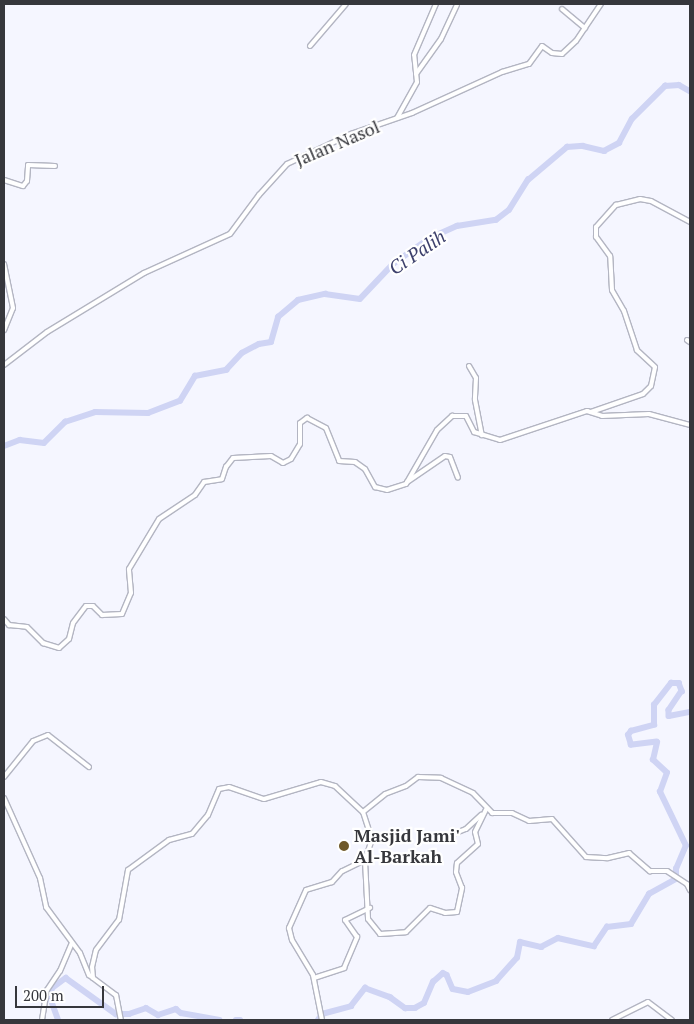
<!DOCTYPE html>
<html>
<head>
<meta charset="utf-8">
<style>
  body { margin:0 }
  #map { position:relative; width:694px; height:1024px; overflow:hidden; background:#f5f6ff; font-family:"PT Serif",serif }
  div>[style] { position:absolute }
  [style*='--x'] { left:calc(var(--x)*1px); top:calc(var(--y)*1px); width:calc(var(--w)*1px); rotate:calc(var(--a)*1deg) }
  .river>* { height:5.5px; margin:-2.75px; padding:0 2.75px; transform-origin:2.75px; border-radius:2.75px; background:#cfd4f4 }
  .roads { filter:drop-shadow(1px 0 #b3b5c2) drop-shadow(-1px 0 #b3b5c2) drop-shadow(0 1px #b3b5c2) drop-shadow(0 -1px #b3b5c2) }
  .minor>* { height:4px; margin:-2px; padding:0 2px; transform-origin:2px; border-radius:2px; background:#fff }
  .dots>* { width:14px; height:14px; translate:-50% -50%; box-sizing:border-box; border:2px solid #fff; border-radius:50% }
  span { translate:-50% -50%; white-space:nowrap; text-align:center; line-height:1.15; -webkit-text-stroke:4.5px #fff; paint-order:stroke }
  .street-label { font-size:18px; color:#36373c }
  .poi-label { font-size:18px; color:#36373c; font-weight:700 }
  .left { translate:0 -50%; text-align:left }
  .water-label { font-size:19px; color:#3d406c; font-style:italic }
  .frame { position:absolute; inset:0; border:5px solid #36373c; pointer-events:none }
  .scale { position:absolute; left:15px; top:986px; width:89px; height:22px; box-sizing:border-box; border:2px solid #36373c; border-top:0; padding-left:6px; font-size:15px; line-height:18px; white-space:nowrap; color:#36373c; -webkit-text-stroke:4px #fff; paint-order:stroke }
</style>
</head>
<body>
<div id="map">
  <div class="river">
    <div style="--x:4;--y:446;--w:17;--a:-21"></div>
    <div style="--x:20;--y:440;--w:24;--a:7"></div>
    <div style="--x:44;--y:443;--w:30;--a:-45"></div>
    <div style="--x:65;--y:422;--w:32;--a:-18"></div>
    <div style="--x:95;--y:412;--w:53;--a:1.1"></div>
    <div style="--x:148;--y:413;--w:34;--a:-21"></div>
    <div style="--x:180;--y:401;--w:29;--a:-59"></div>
    <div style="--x:195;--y:376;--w:32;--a:-11"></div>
    <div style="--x:226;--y:370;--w:23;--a:-47"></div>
    <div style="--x:242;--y:353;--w:19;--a:-28"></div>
    <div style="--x:259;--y:344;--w:12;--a:-9"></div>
    <div style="--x:271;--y:342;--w:26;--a:-74"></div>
    <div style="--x:278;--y:317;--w:26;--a:-40"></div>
    <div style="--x:298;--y:300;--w:28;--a:-13"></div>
    <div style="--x:325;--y:294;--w:35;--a:8"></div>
    <div style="--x:360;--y:299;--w:48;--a:-46.7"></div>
    <div style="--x:393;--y:264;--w:45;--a:-35.1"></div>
    <div style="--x:430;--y:238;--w:30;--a:-24"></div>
    <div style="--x:457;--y:226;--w:39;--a:-9"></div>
    <div style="--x:496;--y:220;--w:16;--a:-38"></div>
    <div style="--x:509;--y:210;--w:36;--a:-58"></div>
    <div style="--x:528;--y:180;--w:51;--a:-40.2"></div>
    <div style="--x:567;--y:147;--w:16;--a:-4"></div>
    <div style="--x:583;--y:146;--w:22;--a:13"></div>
    <div style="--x:604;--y:151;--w:17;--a:-28"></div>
    <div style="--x:619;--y:143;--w:27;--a:-62"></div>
    <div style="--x:632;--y:119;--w:47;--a:-45"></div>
    <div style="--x:665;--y:86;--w:14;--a:-4"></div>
    <div style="--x:679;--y:85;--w:13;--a:29"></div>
    <div style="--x:58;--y:1020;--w:23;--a:-110"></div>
    <div style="--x:50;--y:998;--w:10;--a:-79"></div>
    <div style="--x:52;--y:988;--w:17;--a:-36"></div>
    <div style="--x:66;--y:978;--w:62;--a:35.8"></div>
    <div style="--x:116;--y:1014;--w:13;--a:0"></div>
    <div style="--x:129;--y:1014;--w:18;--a:-19"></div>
    <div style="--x:146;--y:1008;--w:14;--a:30"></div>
    <div style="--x:158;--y:1015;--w:19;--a:-18"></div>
    <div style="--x:176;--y:1009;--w:6;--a:39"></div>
    <div style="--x:181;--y:1013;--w:39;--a:10"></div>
    <div style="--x:236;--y:1020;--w:4;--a:0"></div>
    <div style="--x:318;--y:1020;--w:7;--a:-56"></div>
    <div style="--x:322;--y:1014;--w:30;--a:-15"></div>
    <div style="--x:351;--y:1006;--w:23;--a:-52"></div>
    <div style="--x:365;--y:988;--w:27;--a:20"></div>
    <div style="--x:390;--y:997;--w:19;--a:36"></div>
    <div style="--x:405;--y:1008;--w:10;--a:0"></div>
    <div style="--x:415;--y:1008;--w:10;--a:-29"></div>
    <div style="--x:424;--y:1003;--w:23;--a:-67"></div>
    <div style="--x:433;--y:982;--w:13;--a:-42"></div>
    <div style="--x:443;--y:973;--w:4;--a:27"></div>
    <div style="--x:447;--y:975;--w:15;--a:67"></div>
    <div style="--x:453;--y:989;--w:15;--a:11"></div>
    <div style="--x:468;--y:992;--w:30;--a:-21"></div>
    <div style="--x:496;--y:981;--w:31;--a:-48"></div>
    <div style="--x:517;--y:958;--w:16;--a:-79"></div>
    <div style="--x:520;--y:942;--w:22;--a:13"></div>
    <div style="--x:541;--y:947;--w:19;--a:-28"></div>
    <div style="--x:558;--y:938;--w:37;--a:13"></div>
    <div style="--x:594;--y:946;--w:23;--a:-56"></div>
    <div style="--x:607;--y:927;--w:24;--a:-7"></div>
    <div style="--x:631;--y:924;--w:35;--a:-59"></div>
    <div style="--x:649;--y:894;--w:31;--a:-29"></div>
    <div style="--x:676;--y:879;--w:10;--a:-90"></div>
    <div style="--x:676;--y:869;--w:25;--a:-67"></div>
    <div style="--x:686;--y:846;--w:60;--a:-115.7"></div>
    <div style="--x:660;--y:792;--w:20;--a:-70"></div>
    <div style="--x:667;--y:773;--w:19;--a:-137"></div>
    <div style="--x:653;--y:760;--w:18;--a:-77"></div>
    <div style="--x:657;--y:742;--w:26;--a:173"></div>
    <div style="--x:631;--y:745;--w:10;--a:-107"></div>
    <div style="--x:628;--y:735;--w:5;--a:-53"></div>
    <div style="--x:631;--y:731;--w:24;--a:-15"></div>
    <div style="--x:654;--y:725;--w:20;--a:-90"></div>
    <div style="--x:654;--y:705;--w:28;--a:-52"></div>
    <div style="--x:671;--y:683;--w:8;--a:0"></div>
    <div style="--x:679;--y:683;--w:9;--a:69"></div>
    <div style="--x:682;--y:691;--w:23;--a:124"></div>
    <div style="--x:669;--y:710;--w:6;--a:90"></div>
    <div style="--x:669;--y:716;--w:21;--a:-11"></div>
  </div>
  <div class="roads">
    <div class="minor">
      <div style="--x:562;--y:9;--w:30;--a:40"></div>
      <div style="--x:310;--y:46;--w:55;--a:-49.4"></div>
      <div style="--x:416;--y:74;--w:43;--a:-54.5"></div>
      <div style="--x:441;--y:39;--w:38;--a:-65"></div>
      <div style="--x:397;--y:118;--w:41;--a:-60.9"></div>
      <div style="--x:417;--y:82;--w:27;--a:-96"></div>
      <div style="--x:414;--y:55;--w:56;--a:-66.7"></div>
      <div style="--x:4;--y:180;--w:20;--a:18"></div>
      <div style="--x:23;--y:186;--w:6;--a:-51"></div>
      <div style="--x:27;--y:181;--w:16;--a:-86"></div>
      <div style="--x:28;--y:165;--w:27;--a:2"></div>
      <div style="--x:4;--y:264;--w:45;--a:78.4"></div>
      <div style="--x:13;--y:308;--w:24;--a:112"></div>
      <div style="--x:687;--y:340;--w:4;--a:34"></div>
      <div style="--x:4;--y:365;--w:54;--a:-37.5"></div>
      <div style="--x:47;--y:332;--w:114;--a:-31.3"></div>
      <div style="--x:144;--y:273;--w:94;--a:-24.4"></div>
      <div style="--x:230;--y:234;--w:49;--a:-53.4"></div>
      <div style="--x:259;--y:195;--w:42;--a:-47.9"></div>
      <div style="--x:287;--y:164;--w:71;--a:-25.1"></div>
      <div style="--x:351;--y:134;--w:65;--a:-19"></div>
      <div style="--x:412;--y:113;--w:99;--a:-24.5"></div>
      <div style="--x:502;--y:72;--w:28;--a:-17"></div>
      <div style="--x:529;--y:64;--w:22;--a:-54"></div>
      <div style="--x:542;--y:46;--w:12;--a:35"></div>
      <div style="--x:552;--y:53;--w:10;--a:6"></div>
      <div style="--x:562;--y:54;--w:19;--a:-43"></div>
      <div style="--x:576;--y:41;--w:45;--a:-56"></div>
      <div style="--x:469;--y:366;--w:14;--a:60"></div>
      <div style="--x:476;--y:378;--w:22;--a:93"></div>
      <div style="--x:475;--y:400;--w:36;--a:79"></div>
      <div style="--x:591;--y:412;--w:55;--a:-19.1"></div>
      <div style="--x:643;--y:394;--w:11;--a:-45"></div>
      <div style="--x:651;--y:386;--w:19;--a:-78"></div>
      <div style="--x:655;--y:367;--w:25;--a:-137"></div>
      <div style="--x:637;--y:350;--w:41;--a:-108.4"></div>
      <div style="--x:624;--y:311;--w:24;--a:-120"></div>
      <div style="--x:612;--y:290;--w:34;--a:-93"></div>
      <div style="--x:610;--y:256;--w:24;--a:-126"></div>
      <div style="--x:596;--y:237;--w:10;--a:-90"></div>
      <div style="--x:596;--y:227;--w:30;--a:-48"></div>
      <div style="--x:616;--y:205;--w:25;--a:-14"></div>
      <div style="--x:640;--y:199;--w:11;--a:10"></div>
      <div style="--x:651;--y:201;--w:44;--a:28.3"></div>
      <div style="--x:407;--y:482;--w:46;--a:-34.4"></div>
      <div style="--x:445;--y:456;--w:5;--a:11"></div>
      <div style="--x:450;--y:457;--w:22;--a:69"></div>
      <div style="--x:4;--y:619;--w:8;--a:50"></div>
      <div style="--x:9;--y:625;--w:18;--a:6"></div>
      <div style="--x:27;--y:627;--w:23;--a:45"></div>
      <div style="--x:43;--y:643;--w:17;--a:17"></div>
      <div style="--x:59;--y:648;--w:13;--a:-42"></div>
      <div style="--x:69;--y:639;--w:16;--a:-76"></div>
      <div style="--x:73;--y:623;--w:21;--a:-53"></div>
      <div style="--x:86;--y:606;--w:7;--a:0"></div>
      <div style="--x:93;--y:606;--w:13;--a:45"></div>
      <div style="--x:102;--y:615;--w:20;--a:-3"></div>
      <div style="--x:122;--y:614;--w:23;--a:-67"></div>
      <div style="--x:131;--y:593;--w:24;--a:-95"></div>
      <div style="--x:129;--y:569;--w:58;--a:-59"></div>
      <div style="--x:159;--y:519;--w:43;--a:-33.7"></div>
      <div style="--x:195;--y:495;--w:16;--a:-55"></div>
      <div style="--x:204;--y:482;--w:18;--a:-9"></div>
      <div style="--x:222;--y:479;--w:13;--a:-72"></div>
      <div style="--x:226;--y:467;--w:11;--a:-52"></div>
      <div style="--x:233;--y:458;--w:38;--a:-3"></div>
      <div style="--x:271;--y:456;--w:14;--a:30"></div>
      <div style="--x:283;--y:463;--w:9;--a:-27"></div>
      <div style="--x:291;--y:459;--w:17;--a:-59"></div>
      <div style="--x:300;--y:444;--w:21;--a:-90"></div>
      <div style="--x:300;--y:423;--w:9;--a:-36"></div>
      <div style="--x:307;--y:418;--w:21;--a:28"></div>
      <div style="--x:326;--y:428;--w:35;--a:68"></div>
      <div style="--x:339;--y:461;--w:16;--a:4"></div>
      <div style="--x:355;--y:462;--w:12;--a:35"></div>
      <div style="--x:365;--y:469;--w:21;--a:61"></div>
      <div style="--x:375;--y:487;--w:12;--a:14"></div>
      <div style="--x:387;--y:490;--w:20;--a:-18"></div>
      <div style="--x:406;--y:484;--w:62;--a:-60.1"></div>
      <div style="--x:437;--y:430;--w:21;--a:-43"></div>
      <div style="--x:452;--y:416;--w:14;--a:0"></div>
      <div style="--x:466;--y:416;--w:18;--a:63"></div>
      <div style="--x:474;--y:432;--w:27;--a:17"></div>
      <div style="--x:500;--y:440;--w:92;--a:-18.4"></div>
      <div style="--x:587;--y:411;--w:16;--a:18"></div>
      <div style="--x:602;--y:416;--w:47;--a:-2.4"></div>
      <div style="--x:649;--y:414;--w:42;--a:15"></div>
      <div style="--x:4;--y:777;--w:46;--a:-51.1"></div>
      <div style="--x:33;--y:741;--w:16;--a:-22"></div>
      <div style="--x:48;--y:735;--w:52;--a:38"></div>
      <div style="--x:4;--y:798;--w:88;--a:65.8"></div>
      <div style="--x:40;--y:878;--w:30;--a:78"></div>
      <div style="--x:46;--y:907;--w:57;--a:53.5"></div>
      <div style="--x:80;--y:953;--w:24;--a:68"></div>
      <div style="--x:89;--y:975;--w:34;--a:37"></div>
      <div style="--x:116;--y:995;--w:25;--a:79"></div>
      <div style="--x:363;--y:812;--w:28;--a:-39"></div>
      <div style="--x:385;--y:794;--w:22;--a:-21"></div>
      <div style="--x:406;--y:786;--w:15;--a:-37"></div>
      <div style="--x:418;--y:777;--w:23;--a:2"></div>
      <div style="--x:441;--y:778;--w:35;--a:25"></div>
      <div style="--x:473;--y:793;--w:28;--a:46"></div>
      <div style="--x:492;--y:813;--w:20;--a:0"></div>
      <div style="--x:512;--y:813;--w:19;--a:25"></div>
      <div style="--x:529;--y:821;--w:23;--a:-5"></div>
      <div style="--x:552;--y:819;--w:51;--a:48.2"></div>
      <div style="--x:586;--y:857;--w:22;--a:3"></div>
      <div style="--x:608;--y:858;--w:22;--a:-13"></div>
      <div style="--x:629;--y:853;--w:28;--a:41"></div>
      <div style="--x:650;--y:871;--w:17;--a:0"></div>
      <div style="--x:667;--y:871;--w:24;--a:33"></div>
      <div style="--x:687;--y:884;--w:7;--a:63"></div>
      <div style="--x:436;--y:841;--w:32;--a:-22"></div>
      <div style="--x:466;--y:829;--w:21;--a:-43"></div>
      <div style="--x:365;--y:861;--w:58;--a:87"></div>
      <div style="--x:368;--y:919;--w:19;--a:51"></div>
      <div style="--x:380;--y:934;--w:26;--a:-4"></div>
      <div style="--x:406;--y:932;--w:34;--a:-45"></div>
      <div style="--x:430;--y:908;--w:16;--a:18"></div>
      <div style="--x:445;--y:913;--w:12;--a:-5"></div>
      <div style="--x:457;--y:912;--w:25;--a:-78"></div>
      <div style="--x:462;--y:888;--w:17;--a:-111"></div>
      <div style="--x:456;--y:872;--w:9;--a:-84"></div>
      <div style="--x:457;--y:863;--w:28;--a:-42"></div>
      <div style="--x:478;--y:844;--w:12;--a:-104"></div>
      <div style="--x:475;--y:832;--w:25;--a:-64"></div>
      <div style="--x:93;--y:978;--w:11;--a:-95"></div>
      <div style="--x:92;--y:967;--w:17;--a:-77"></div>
      <div style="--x:96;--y:950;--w:38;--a:-53"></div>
      <div style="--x:119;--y:920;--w:51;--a:-79.8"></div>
      <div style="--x:128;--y:870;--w:51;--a:-36.2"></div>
      <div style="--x:169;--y:840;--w:24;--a:-15"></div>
      <div style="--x:192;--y:834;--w:25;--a:-50"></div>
      <div style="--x:208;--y:815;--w:28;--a:-67"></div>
      <div style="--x:219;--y:789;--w:10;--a:-11"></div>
      <div style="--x:229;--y:787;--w:37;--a:19"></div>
      <div style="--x:264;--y:799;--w:59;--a:-16.6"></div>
      <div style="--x:321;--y:782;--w:15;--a:16"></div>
      <div style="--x:335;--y:786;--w:38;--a:43"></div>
      <div style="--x:363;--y:812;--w:28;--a:72"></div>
      <div style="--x:372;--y:839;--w:22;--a:108"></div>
      <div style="--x:365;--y:860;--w:25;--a:154"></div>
      <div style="--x:342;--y:871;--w:15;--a:132"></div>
      <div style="--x:332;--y:882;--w:27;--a:163"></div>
      <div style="--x:306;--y:890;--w:42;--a:114.1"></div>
      <div style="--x:289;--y:928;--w:12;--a:76"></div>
      <div style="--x:292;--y:940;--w:41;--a:59"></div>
      <div style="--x:313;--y:975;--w:46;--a:78.7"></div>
      <div style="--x:314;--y:978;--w:32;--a:-18"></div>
      <div style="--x:344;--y:968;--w:34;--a:-67"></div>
      <div style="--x:357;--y:937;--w:21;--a:-125"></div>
      <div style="--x:345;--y:920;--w:28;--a:-26"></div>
      <div style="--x:42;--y:1020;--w:30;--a:-81"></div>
      <div style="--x:47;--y:990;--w:23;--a:-56"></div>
      <div style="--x:60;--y:971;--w:30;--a:-67"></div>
      <div style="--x:612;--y:1020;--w:40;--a:-26.6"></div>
      <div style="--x:648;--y:1002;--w:30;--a:37"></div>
    </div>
  </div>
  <div class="dots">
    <div style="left:344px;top:846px;background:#6e5828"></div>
  </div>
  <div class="street-label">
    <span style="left:337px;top:143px;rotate:-23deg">Jalan Nasol</span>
  </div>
  <div class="poi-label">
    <span class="left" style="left:354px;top:846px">Masjid Jami'<br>Al-Barkah</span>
  </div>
  <div class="water-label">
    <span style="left:417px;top:252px;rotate:-34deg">Ci Palih</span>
  </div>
  <div class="frame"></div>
  <div class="scale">200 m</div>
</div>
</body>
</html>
